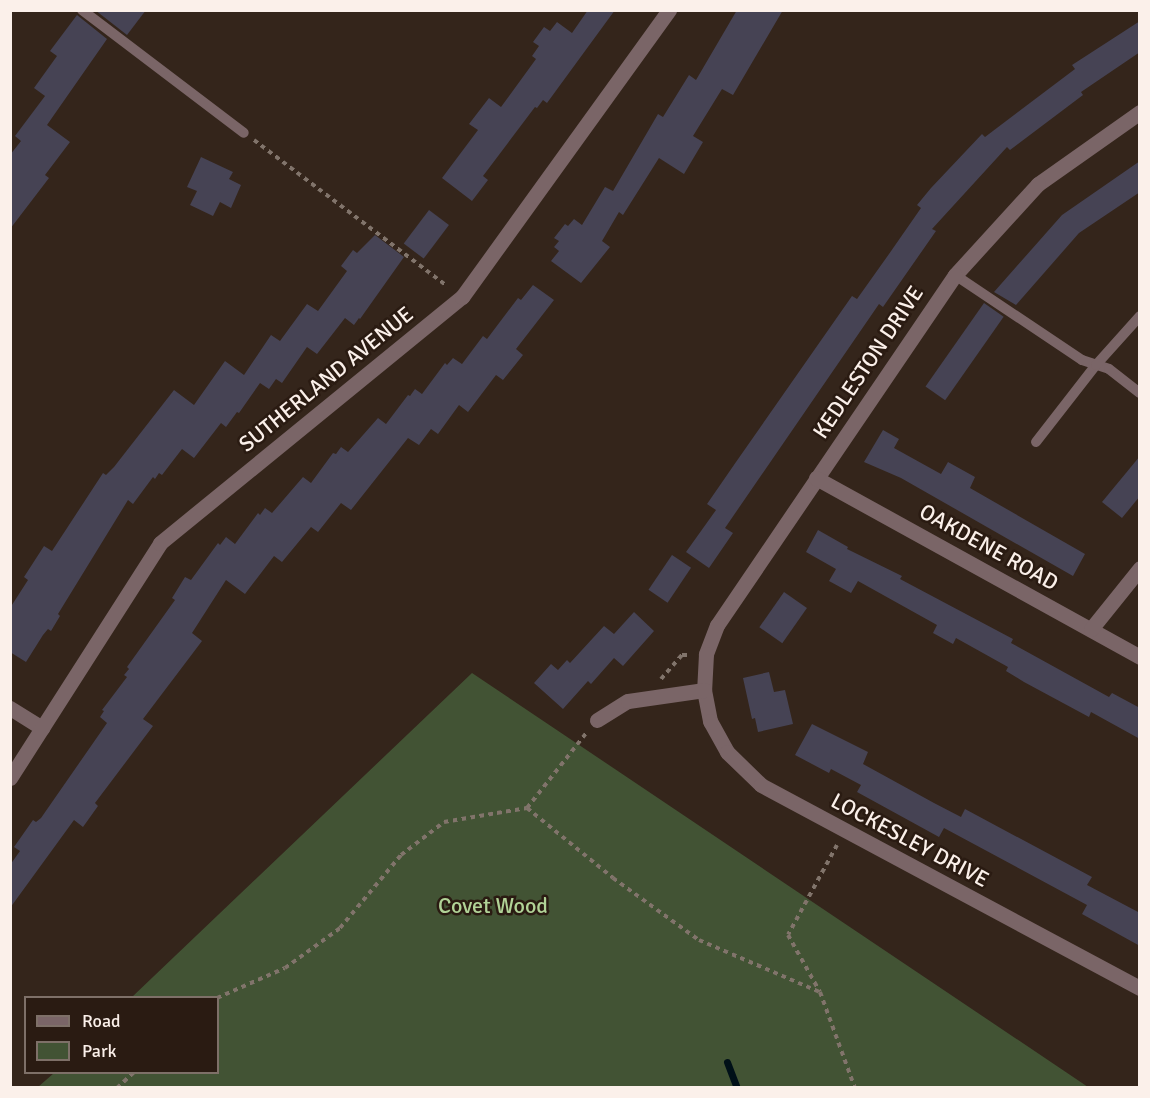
<!DOCTYPE html>
<html>
<head>
<meta charset="utf-8">
<style>
  body { margin:0 }
  #map { position:relative; width:1150px; height:1098px; overflow:hidden; background:#34251b; font-family:Signika,sans-serif }
  div>[style] { position:absolute }
  [style*='--x'] { left:calc(var(--x)*1px); top:calc(var(--y)*1px); width:calc(var(--w)*1px); rotate:calc(var(--a)*1deg) }
  .green>* { inset:0; background:#425334 }
  .stream>* { height:7px; margin:-3.5px; padding:0 3.5px; transform-origin:3.5px; border-radius:3.5px; background:#001018 }
  .building>* { inset:0; background:#464354; transform-origin:0 0 }
  .path>* { height:4px; margin-top:-2px; transform-origin:0; background:repeating-linear-gradient(90deg,#81746b 0 4.5px,transparent 0 9px) }
  .lane>* { height:10px; margin:-5px; padding:0 5px; transform-origin:5px; border-radius:5px; background:#7a6567 }
  .street>* { height:15px; margin:-7.5px; padding:0 7.5px; transform-origin:7.5px; border-radius:7.5px; background:#7a6567 }
  span { translate:-50% -50%; white-space:nowrap; text-align:center; line-height:1.15; -webkit-text-stroke:5px #2a1b12; paint-order:stroke }
  .street-label { font-size:22px; color:#fbf0ea }
  .park-label { font-size:22px; color:#b1d397 }
  .frame { position:absolute; inset:0; border:12px solid #fbf0ea; pointer-events:none }
  .legend { position:absolute; left:24px; top:996px; width:195px; height:78px; box-sizing:border-box; background:#2a1b12; border:2px solid #7e7068; margin:0; padding:8px 10px; list-style:none; font-size:18px; color:#fbf0ea }
  .legend li { display:flex; align-items:center; gap:12px; height:30px }
  .legend b { width:30px; border:2px solid #7e7068 }
</style>
</head>
<body>
<div id="map">
  <div class="green">
    <div style="clip-path:polygon(472px 673px,1088px 1087px,38px 1087px,54px 1073px,218px 1072px,218px 998px,132px 997px)"></div>
  </div>
  <div class="stream">
    <div style="--x:727;--y:1062;--w:28;--a:69"></div>
  </div>
  <div class="building">
    <div style="clip-path:polygon(95px 10px,146px 10px,127px 35px)"></div>
    <div style="clip-path:polygon(588px 10px,615px 10px,547px 103px,543px 100px,537px 108px,535px 107px,483px 176px,488px 180px,472px 201px,442px 178px,478px 130px,469px 124px,489px 98px,501px 107px,536px 59px,532px 56px,539px 46px,533px 42px,544px 27px,550px 31px,557px 22px,572px 33px)"></div>
    <div style="clip-path:polygon(737px 10px,783px 10px,733px 95px,722px 89px,693px 136px,703px 142px,684px 174px,659px 158px,623px 215px,619px 212px,602px 241px,610px 247px,581px 283px,551px 261px,559px 251px,554px 247px,559px 241px,554px 238px,565px 224px,568px 226px,574px 219px,582px 225px,605px 187px,613px 191px,658px 114px,663px 117px,689px 75px,696px 80px)"></div>
    <div style="clip-path:polygon(77px 15px,107px 39px,47px 125px,70px 142px,45px 175px,49px 178px,10px 229px,10px 155px,21px 141px,15px 136px,45px 96px,34px 88px,57px 56px,50px 51px)"></div>
    <div style="clip-path:polygon(1140px 21px,1140px 52px,1081px 92px,1083px 95px,1010px 150px,1007px 147px,932px 229px,936px 231px,883px 307px,879px 304px,725px 528px,733px 533px,709px 568px,686px 552px,716px 510px,707px 504px,736px 462px,852px 296px,857px 299px,889px 254px,921px 208px,917px 205px,931px 188px,982px 134px,985px 137px,1075px 69px,1072px 65px)"></div>
    <div style="clip-path:polygon(201px 157px,233px 172px,229px 179px,241px 185px,231px 208px,220px 202px,213px 216px,190px 205px,197px 191px,187px 187px)"></div>
    <div style="clip-path:polygon(1140px 161px,1140px 192px,1079px 233px,1016px 305px,994px 292px,1062px 215px)"></div>
    <div style="left:429px;top:210px;width:25px;height:42px;rotate:37deg"></div>
    <div style="clip-path:polygon(375px 235px,404px 257px,360px 319px,359px 318px,354px 325px,345px 318px,317px 354px,307px 347px,282px 383px,276px 379px,269px 389px,260px 383px,239px 413px,237px 412px,226px 427px,221px 423px,194px 458px,182px 449px,162px 475px,159px 473px,155px 479px,153px 477px,133px 504px,128px 500px,58px 614px,60px 616px,51px 631px,48px 629px,43px 635px,26px 662px,10px 652px,10px 608px,28px 580px,24px 577px,44px 546px,52px 551px,103px 473px,106px 475px,114px 467px,174px 390px,194px 405px,225px 361px,244px 375px,271px 335px,280px 341px,307px 304px,318px 311px,347px 271px,341px 266px,353px 250px,357px 253px)"></div>
    <div style="clip-path:polygon(533px 285px,554px 300px,516px 349px,523px 355px,503px 380px,496px 375px,468px 412px,459px 405px,438px 434px,431px 429px,419px 445px,408px 438px,351px 510px,341px 503px,318px 532px,311px 527px,282px 562px,274px 556px,245px 594px,226px 580px,192px 633px,202px 641px,143px 719px,153px 726px,95px 803px,98px 806px,83px 827px,74px 820px,10px 908px,10px 865px,20px 851px,14px 847px,33px 820px,36px 822px,41px 818px,107px 723px,100px 717px,104px 711px,102px 710px,127px 677px,124px 675px,129px 669px,127px 667px,175px 600px,172px 598px,185px 577px,191px 580px,218px 543px,220px 545px,226px 537px,235px 544px,258px 513px,260px 515px,265px 508px,272px 513px,303px 477px,311px 483px,333px 453px,336px 454px,341px 447px,348px 452px,378px 418px,386px 424px,408px 395px,410px 396px,415px 389px,422px 394px,445px 363px,447px 365px,453px 358px,462px 364px,483px 336px,487px 339px,518px 298px,521px 300px)"></div>
    <div style="left:984px;top:303px;width:24px;height:102px;rotate:35deg"></div>
    <div style="clip-path:polygon(883px 430px,899px 439px,894px 448px,941px 474px,948px 462px,975px 477px,970px 488px,1085px 554px,1073px 576px,901px 478px,864px 462px)"></div>
    <div style="clip-path:polygon(1140px 456px,1140px 496px,1122px 518px,1102px 502px)"></div>
    <div style="clip-path:polygon(818px 530px,848px 547px,847px 549px,902px 576px,900px 579px,1013px 639px,1011px 643px,1109px 697px,1112px 693px,1140px 708px,1140px 739px,1091px 712px,1089px 717px,1024px 682px,1006px 671px,1008px 667px,956px 638px,953px 644px,933px 633px,937px 625px,858px 581px,851px 593px,829px 581px,836px 569px,806px 552px)"></div>
    <div style="left:672px;top:555px;width:23px;height:42px;rotate:34deg"></div>
    <div style="left:784px;top:592px;width:28px;height:43px;rotate:35deg"></div>
    <div style="clip-path:polygon(634px 612px,654px 631px,623px 666px,614px 658px,591px 684px,588px 681px,563px 709px,534px 683px,551px 664px,558px 670px,567px 660px,570px 663px,604px 626px,614px 634px)"></div>
    <div style="clip-path:polygon(769px 672px,774px 692px,785px 690px,793px 724px,758px 732px,755px 718px,752px 719px,743px 678px)"></div>
    <div style="clip-path:polygon(812px 724px,868px 752px,863px 764px,934px 803px,961px 817px,965px 809px,1092px 877px,1087px 885px,1140px 913px,1140px 946px,1082px 914px,1087px 905px,944px 828px,939px 837px,857px 792px,861px 785px,831px 769px,829px 773px,795px 755px)"></div>
  </div>
  <div class="path">
    <div style="--x:254;--y:140;--w:242;--a:37.1"></div>
    <div style="--x:661;--y:679;--w:32;--a:-49"></div>
    <div style="--x:682;--y:655;--w:9;--a:0"></div>
    <div style="--x:527;--y:808;--w:97;--a:-51.7"></div>
    <div style="--x:837;--y:845;--w:102;--a:118.6"></div>
    <div style="--x:788;--y:935;--w:65;--a:60.7"></div>
    <div style="--x:820;--y:992;--w:102;--a:70"></div>
    <div style="--x:217;--y:998;--w:74;--a:-23.8"></div>
    <div style="--x:285;--y:968;--w:68;--a:-36"></div>
    <div style="--x:340;--y:928;--w:95;--a:-50.1"></div>
    <div style="--x:401;--y:855;--w:54;--a:-37.5"></div>
    <div style="--x:444;--y:822;--w:84;--a:-9.6"></div>
    <div style="--x:527;--y:808;--w:111;--a:39.1"></div>
    <div style="--x:613;--y:878;--w:106;--a:35.8"></div>
    <div style="--x:699;--y:940;--w:132;--a:23.3"></div>
    <div style="--x:117;--y:1088;--w:23;--a:-43"></div>
  </div>
  <div class="lane">
    <div style="--x:82;--y:10;--w:203;--a:37.2"></div>
    <div style="--x:955;--y:275;--w:153;--a:33.8"></div>
    <div style="--x:1082;--y:360;--w:28;--a:18"></div>
    <div style="--x:1109;--y:369;--w:39;--a:38"></div>
    <div style="--x:1036;--y:442;--w:98;--a:-52.1"></div>
    <div style="--x:1096;--y:365;--w:66;--a:-48.1"></div>
  </div>
  <div class="street">
    <div style="--x:1140;--y:112;--w:125;--a:144.8"></div>
    <div style="--x:1038;--y:184;--w:123;--a:132.4"></div>
    <div style="--x:955;--y:275;--w:423;--a:124.2"></div>
    <div style="--x:717;--y:625;--w:31;--a:111"></div>
    <div style="--x:706;--y:654;--w:36;--a:93"></div>
    <div style="--x:704;--y:690;--w:32;--a:79"></div>
    <div style="--x:710;--y:721;--w:35;--a:61"></div>
    <div style="--x:727;--y:752;--w:47;--a:44.1"></div>
    <div style="--x:761;--y:785;--w:430;--a:28.2"></div>
    <div style="--x:816;--y:478;--w:370;--a:28.9"></div>
    <div style="--x:1091;--y:629;--w:78;--a:-51.2"></div>
    <div style="--x:10;--y:708;--w:38;--a:32"></div>
    <div style="--x:597;--y:720;--w:36;--a:-32"></div>
    <div style="--x:628;--y:701;--w:77;--a:-8.2"></div>
    <div style="--x:10;--y:778;--w:279;--a:-57.4"></div>
    <div style="--x:160;--y:543;--w:390;--a:-39.2"></div>
    <div style="--x:462;--y:297;--w:354;--a:-54.2"></div>
  </div>
  <div class="street-label">
    <span style="left:868px;top:362px;rotate:-56deg">KEDLESTON DRIVE</span>
    <span style="left:326px;top:379px;rotate:-39deg">SUTHERLAND AVENUE</span>
    <span style="left:989px;top:547px;rotate:29deg">OAKDENE ROAD</span>
    <span style="left:910px;top:840px;rotate:28deg">LOCKESLEY DRIVE</span>
  </div>
  <div class="park-label">
    <span style="left:493px;top:906px">Covet Wood</span>
  </div>
  <div class="frame"></div>
  <ul class="legend">
  <li><b style="height:8px;background:#7a6567"></b>Road</li>
  <li><b style="height:16px;background:#425334"></b>Park</li>
  </ul>
</div>
</body>
</html>
